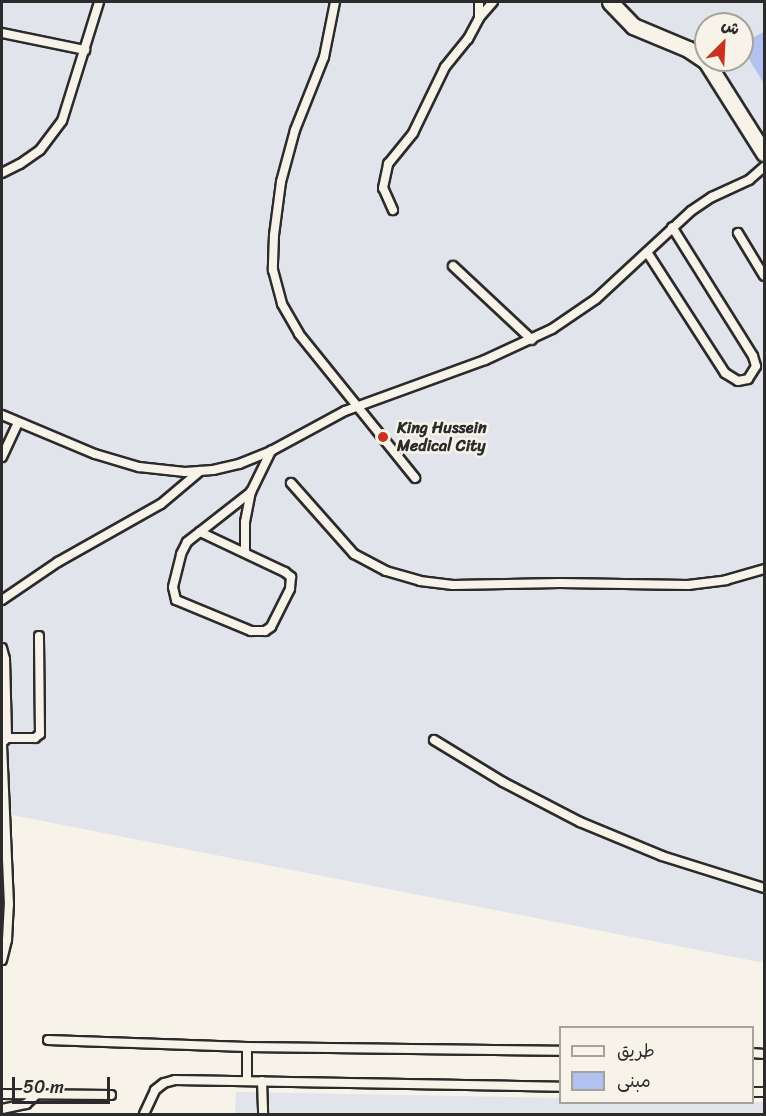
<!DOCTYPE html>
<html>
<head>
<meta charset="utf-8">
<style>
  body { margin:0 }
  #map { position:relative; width:766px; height:1116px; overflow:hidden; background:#f7f3e8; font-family:Sriracha,"Playpen Sans Arabic",sans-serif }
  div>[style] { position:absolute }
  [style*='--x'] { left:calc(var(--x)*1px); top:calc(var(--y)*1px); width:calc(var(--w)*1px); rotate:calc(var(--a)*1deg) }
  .built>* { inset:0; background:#e2e4eb }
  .building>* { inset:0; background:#b2c1f1 }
  .roads { filter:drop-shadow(2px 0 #2b2b2b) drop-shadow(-2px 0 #2b2b2b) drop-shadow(0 2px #2b2b2b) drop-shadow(0 -2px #2b2b2b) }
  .lane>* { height:8px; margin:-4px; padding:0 4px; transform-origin:4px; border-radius:4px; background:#f7f3e8 }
  .street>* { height:15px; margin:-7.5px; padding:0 7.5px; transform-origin:7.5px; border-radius:7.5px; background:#f7f3e8 }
  .dots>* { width:16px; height:16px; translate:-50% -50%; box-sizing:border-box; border:3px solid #f7f3e8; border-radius:50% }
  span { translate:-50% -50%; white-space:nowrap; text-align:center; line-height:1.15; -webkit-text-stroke:5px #f7f3e8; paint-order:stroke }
  .poi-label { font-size:16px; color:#2b2b2b; font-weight:700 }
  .left { translate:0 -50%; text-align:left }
  .frame { position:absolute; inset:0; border:3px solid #2b2b2b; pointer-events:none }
  .legend { position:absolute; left:559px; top:1026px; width:195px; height:78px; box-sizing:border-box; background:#f7f3e8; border:2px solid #a5a39c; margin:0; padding:8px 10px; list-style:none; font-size:18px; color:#2b2b2b }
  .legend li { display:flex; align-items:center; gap:12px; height:30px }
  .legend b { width:30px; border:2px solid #a5a39c }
  .north { position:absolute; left:694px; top:12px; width:60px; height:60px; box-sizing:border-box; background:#f7f3e8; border:2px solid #a5a39c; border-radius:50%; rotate:24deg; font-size:16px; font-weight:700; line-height:24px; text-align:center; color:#2b2b2b }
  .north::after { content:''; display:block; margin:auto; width:21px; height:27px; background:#c8321e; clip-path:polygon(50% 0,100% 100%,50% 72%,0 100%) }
  .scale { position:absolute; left:12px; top:1077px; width:98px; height:27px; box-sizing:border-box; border:3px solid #2b2b2b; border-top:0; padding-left:8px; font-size:18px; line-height:21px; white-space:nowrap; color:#2b2b2b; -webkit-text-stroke:4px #f7f3e8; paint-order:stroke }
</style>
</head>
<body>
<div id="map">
  <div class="built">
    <div style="clip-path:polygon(evenodd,2px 2px,764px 2px,764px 960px,759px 962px,2px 813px,2px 2px,706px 24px,742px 24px,742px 60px,706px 60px,706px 24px)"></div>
    <div style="clip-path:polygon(236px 1092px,560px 1098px,560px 1102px,764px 1102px,764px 1114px,235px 1114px)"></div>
  </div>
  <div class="building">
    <div style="clip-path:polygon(765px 31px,765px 85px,742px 48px,742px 44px)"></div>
  </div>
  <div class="roads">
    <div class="lane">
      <div style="--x:335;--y:2;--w:56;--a:101.3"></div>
      <div style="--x:324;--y:57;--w:79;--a:111.7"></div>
      <div style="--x:295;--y:130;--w:54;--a:105.1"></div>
      <div style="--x:281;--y:182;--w:53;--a:97.5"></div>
      <div style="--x:274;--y:235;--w:35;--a:92"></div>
      <div style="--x:273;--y:270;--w:35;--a:75"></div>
      <div style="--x:282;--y:304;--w:34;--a:60"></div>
      <div style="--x:299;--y:334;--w:185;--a:51.1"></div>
      <div style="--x:479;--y:2;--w:16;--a:90"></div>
      <div style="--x:2;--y:33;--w:85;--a:11.6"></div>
      <div style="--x:2;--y:173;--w:20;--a:-27"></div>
      <div style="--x:20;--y:164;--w:24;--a:-35"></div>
      <div style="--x:40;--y:150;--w:36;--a:-53"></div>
      <div style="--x:62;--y:121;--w:125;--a:-72.7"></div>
      <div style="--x:393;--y:210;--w:24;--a:-114"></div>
      <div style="--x:383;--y:188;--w:25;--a:-78"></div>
      <div style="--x:388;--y:164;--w:40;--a:-51"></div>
      <div style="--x:413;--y:133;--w:73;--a:-64.1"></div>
      <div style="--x:445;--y:67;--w:36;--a:-51"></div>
      <div style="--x:468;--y:39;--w:24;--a:-62"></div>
      <div style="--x:479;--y:18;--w:21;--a:-49"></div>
      <div style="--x:738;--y:233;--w:50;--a:58.8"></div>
      <div style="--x:647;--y:252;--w:144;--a:57.2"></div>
      <div style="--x:725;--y:373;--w:15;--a:32"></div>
      <div style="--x:738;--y:381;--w:10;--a:-11"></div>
      <div style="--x:748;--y:379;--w:15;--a:-58"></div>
      <div style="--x:756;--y:366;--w:10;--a:-107"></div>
      <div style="--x:753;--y:356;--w:152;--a:-122.1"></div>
      <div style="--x:453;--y:266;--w:108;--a:43.1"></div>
      <div style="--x:2;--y:415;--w:101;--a:22.8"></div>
      <div style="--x:95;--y:454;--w:46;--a:16.5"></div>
      <div style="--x:139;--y:467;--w:46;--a:6.2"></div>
      <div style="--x:185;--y:472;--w:28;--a:-4"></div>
      <div style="--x:213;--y:470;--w:27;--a:-13"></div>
      <div style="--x:239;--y:464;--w:35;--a:-22"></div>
      <div style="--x:271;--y:451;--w:84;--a:-28.4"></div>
      <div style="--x:345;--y:411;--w:149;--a:-20"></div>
      <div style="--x:485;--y:360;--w:74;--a:-24.8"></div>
      <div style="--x:552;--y:329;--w:53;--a:-34.3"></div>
      <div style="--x:596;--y:299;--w:129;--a:-42.8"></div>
      <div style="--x:691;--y:211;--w:25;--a:-34"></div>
      <div style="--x:712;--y:197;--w:41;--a:-24.7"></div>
      <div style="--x:749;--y:180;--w:20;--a:-41"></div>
      <div style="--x:2;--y:457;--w:38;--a:-65"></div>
      <div style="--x:291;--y:483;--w:95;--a:48.4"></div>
      <div style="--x:354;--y:554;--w:36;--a:28"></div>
      <div style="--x:386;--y:571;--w:35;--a:16"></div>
      <div style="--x:420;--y:581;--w:33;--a:7"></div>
      <div style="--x:453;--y:585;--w:107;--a:-1.1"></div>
      <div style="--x:560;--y:583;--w:128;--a:0.9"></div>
      <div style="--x:688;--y:585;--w:38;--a:-7"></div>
      <div style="--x:726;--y:580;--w:40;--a:-16"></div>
      <div style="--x:200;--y:532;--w:94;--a:25.2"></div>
      <div style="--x:285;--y:572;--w:8;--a:40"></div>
      <div style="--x:291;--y:577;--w:12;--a:95"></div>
      <div style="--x:290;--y:589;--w:42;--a:116.6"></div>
      <div style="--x:271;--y:627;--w:7;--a:146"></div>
      <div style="--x:265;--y:631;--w:14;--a:180"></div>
      <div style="--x:251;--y:631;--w:81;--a:-157.5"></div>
      <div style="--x:176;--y:600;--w:13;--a:-103"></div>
      <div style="--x:173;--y:587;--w:34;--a:-76"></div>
      <div style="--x:181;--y:554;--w:13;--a:-63"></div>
      <div style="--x:187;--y:542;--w:16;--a:-38"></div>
      <div style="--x:200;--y:532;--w:65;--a:-38.1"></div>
      <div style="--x:245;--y:552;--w:30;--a:-90"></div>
      <div style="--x:245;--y:522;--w:31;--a:-79"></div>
      <div style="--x:251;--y:492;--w:46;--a:-64"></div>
      <div style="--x:2;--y:600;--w:68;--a:-34.2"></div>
      <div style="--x:58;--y:562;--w:118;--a:-29.4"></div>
      <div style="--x:161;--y:504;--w:51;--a:-40.2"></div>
      <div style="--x:2;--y:648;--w:11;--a:75"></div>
      <div style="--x:5;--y:659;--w:79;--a:88.5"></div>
      <div style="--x:434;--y:740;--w:81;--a:31.3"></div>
      <div style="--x:503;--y:782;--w:87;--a:27.5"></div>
      <div style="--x:580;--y:822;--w:89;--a:22.5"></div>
      <div style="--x:662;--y:856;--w:107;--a:17.4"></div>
      <div style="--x:2;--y:960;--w:21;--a:-76"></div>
      <div style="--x:7;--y:940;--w:35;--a:-87"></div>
      <div style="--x:9;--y:905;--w:162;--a:-92.5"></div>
      <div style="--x:2;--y:743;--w:7;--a:-45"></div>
      <div style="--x:7;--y:738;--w:28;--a:0"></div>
      <div style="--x:35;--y:738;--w:6;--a:-39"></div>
      <div style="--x:40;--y:734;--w:98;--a:-90.6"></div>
      <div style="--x:48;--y:1040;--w:199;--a:2"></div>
      <div style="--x:247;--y:1047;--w:313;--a:0.7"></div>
      <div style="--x:752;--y:1053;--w:12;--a:5"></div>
      <div style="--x:247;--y:1081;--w:34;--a:-90"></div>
      <div style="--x:262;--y:1081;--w:33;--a:88"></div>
      <div style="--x:752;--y:1092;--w:12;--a:0"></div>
      <div style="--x:2;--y:1094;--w:109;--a:0.5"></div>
      <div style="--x:2;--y:1109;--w:25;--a:-12"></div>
      <div style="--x:26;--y:1104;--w:12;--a:-42"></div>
      <div style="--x:144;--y:1114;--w:26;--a:-65"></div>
      <div style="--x:155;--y:1090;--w:11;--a:-38"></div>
      <div style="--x:164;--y:1083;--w:11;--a:-15"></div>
      <div style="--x:175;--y:1080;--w:385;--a:1"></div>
    </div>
    <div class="street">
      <div style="--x:610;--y:2;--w:33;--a:46"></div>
      <div style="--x:633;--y:26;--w:60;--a:22.7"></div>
      <div style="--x:688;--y:49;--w:22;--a:34"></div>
      <div style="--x:706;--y:61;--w:109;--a:57.8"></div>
    </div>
  </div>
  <div class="dots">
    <div style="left:383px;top:437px;background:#c8321e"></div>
  </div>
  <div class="poi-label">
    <span class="left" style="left:397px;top:437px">King Hussein<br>Medical City</span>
  </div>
  <div class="frame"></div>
  <ul class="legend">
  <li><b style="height:8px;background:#f7f3e8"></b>طريق</li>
  <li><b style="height:16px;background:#b2c1f1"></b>مبنى</li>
  </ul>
  <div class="north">ش</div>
  <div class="scale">50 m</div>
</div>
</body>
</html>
